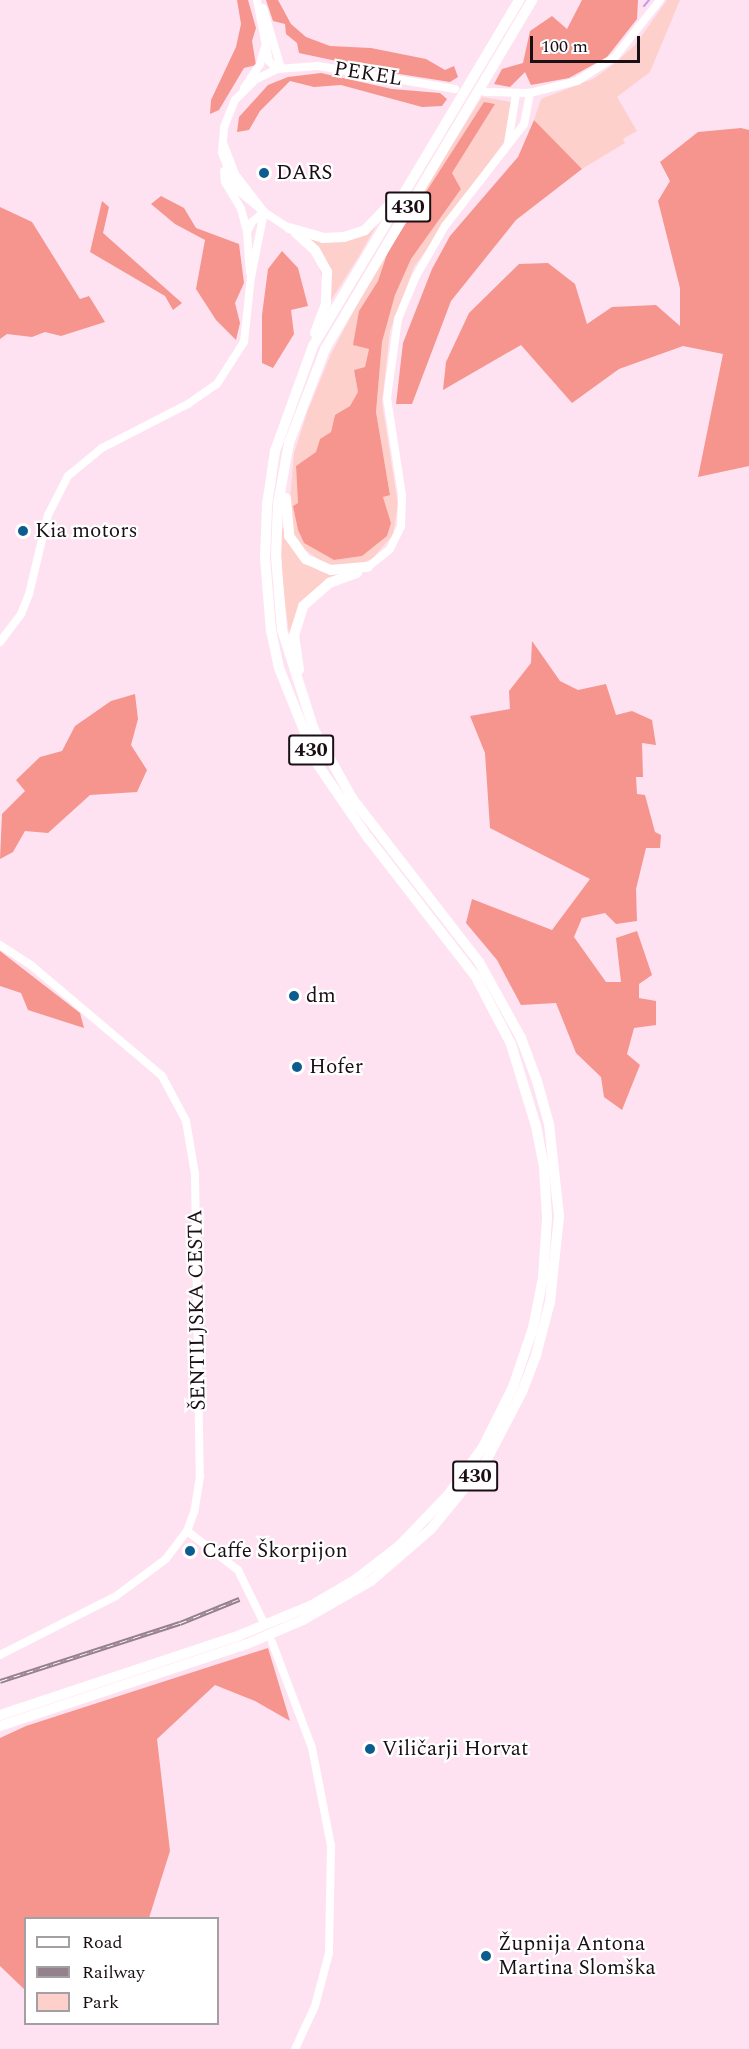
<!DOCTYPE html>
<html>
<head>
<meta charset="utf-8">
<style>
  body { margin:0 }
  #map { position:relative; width:749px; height:2049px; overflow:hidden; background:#fee2f1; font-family:Spectral,serif }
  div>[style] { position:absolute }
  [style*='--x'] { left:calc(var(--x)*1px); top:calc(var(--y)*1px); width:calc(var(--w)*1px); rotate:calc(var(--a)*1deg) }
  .green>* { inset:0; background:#fed0cb }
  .forest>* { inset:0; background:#f5958d }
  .stream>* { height:2px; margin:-1px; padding:0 1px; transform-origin:1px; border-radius:1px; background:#c19eec }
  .tertiary>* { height:8px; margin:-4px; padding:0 4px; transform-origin:4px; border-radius:4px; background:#fff }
  .secondary>* { height:8px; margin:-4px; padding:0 4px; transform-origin:4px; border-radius:4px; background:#fff }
  .trunk>* { height:10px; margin:-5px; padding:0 5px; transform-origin:5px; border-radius:5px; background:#fff }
  .rail>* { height:4.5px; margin-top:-2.25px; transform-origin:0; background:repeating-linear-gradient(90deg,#fff 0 7px,#95818c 0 14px); box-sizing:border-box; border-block:2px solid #95818c }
  .dots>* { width:16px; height:16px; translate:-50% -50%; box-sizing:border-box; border:3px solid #fff; border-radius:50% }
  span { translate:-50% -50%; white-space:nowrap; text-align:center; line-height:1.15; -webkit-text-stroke:4.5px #fff; paint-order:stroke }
  .shield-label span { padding:2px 4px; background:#fff; border:2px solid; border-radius:4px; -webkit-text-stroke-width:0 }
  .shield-label { font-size:20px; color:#1b0f16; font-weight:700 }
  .street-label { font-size:21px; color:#1b0f16 }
  .poi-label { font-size:21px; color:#1b0f16 }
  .left { translate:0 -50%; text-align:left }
  .legend { position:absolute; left:24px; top:1917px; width:195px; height:108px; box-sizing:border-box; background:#fff; border:2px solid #a49fa2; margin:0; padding:8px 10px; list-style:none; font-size:18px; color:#1b0f16 }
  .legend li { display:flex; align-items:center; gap:12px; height:30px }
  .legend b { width:30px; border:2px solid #a49fa2 }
  .scale { position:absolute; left:530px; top:36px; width:110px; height:27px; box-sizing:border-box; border:3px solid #1b0f16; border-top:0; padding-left:8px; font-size:18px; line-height:21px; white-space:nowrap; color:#1b0f16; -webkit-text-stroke:4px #fff; paint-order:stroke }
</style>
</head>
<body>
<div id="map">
  <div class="green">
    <div style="clip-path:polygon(667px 0,680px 0,650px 72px,617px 97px,637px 131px,623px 139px,625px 143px,582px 169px,534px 120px,541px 99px,593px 79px,614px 64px,635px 45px)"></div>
    <div style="clip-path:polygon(evenodd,482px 97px,511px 102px,506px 139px,414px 267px,390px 331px,382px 403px,398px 505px,393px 535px,372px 559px,358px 565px,328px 566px,298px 545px,288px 522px,294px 453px,308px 410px,331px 354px,381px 259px,482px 97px,484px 102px,495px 104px,452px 173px,461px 189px,411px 259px,395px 295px,382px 342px,376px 412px,390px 494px,383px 497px,391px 523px,387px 536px,362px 556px,334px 560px,304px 543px,298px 530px,293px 506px,298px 503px,296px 466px,316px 452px,320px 439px,331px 432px,335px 415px,350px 406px,358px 392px,354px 370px,365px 367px,369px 349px,354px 345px,359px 311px,378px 281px,388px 251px,484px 102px)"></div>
    <div style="clip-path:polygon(376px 226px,359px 256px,330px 302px,310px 239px)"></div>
    <div style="clip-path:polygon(281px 525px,301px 560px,322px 572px,345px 573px,298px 607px,289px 633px,282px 578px)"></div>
  </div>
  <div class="forest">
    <div style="clip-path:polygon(237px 0,248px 0,256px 28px,252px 41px,256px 65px,244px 68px,219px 110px,210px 114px,211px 100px,236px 47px,241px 24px)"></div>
    <div style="clip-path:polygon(266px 0,278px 0,291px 24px,306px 37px,330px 46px,371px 48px,426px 59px,445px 70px,454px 66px,458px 77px,450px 82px,393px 73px,299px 53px,297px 43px,286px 34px,285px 24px,273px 21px)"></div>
    <div style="clip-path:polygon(582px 0,638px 0,637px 19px,607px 57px,569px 78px,531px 85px,525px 72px,510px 87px,494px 84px,502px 69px,523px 63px,530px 31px,552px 16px,567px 29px)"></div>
    <div style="clip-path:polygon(321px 73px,392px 89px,440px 93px,447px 99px,442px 106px,422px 107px,341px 85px,314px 87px,290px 81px,260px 111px,249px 130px,237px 132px,239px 117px,268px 85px,288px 77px)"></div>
    <div style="clip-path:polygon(484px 102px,495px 104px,452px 173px,461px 189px,411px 259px,395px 295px,382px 342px,376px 412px,390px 495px,383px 497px,391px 523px,387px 536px,362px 556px,334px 560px,304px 543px,298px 530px,293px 506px,298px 503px,296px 466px,316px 452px,320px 439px,331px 432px,335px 415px,350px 406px,358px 392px,354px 370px,365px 367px,369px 349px,353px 345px,359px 311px,378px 281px,388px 251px)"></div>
    <div style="clip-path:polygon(534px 120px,582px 169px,516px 220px,451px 301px,412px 404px,396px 404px,403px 343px,432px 269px,450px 236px,518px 157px)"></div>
    <div style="clip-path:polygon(741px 128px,749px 130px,749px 466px,698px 477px,723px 354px,683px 346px,619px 369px,572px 403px,521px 345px,443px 390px,446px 362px,469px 313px,519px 264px,548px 263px,575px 284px,587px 324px,612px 307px,656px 305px,680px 326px,680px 288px,658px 201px,670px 181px,660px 162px,698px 132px)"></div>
    <div style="clip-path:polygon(161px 196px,184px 208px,196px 228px,239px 244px,244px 283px,235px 303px,240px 323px,236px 340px,216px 320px,196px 289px,205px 240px,175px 224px,151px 204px)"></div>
    <div style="clip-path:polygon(102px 201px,109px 207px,103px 233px,182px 303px,173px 310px,165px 296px,90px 252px)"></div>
    <div style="clip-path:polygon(0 207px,32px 222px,80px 299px,89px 296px,105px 322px,61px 336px,45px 332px,32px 337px,7px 334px,0 339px)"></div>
    <div style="clip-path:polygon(282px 251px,298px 268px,308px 306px,291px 310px,294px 334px,273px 368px,262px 363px,262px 315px,268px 269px)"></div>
    <div style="clip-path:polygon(532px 641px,560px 681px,578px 690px,606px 684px,616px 715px,632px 711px,652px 720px,656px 745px,642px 743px,643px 777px,636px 777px,637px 794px,645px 795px,655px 832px,661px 835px,660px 848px,646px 848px,636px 889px,637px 921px,616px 924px,605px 913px,582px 918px,574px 937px,606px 982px,621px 982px,616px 938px,637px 931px,652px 975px,639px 984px,639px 998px,656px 1001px,656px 1025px,634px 1028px,627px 1054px,640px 1065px,622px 1110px,604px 1097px,601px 1077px,576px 1053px,556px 1003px,521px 1005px,497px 960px,466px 923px,472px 899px,552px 930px,590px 879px,490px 828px,485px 753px,470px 716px,510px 709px,509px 691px,531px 663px)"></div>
    <div style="clip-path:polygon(135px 694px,138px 719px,131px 745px,147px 770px,137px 792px,90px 795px,48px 833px,25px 831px,13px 852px,0 859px,2px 814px,25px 791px,16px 780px,40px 757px,62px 751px,75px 726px,111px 701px)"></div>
    <div style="clip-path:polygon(0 951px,80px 1013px,84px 1028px,28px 1010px,21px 993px,0 986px)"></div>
    <div style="clip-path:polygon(268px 1648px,290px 1721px,255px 1701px,215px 1685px,157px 1739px,170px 1851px,149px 1918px,26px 1918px,25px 1990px,0 1966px,0 1738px,26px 1726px)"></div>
  </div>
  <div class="stream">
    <div style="--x:644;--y:6;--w:8;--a:-50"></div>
  </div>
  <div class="tertiary">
    <div style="--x:224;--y:171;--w:11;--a:85"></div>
    <div style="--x:225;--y:182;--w:31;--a:59"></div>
    <div style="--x:241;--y:209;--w:23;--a:75"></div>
    <div style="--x:264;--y:212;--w:38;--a:-140"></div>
    <div style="--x:235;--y:188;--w:38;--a:-110"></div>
    <div style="--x:222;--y:152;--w:25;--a:-85"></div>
    <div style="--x:224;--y:127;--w:29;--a:-68"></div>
    <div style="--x:235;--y:100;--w:30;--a:-45"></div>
    <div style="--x:256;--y:79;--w:23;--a:-25"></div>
    <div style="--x:250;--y:273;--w:41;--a:-94.2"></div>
    <div style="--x:247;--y:232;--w:11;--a:-63"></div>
    <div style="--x:252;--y:222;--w:16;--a:-40"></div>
    <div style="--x:0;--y:642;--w:35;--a:-53"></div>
    <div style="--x:21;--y:614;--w:22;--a:-68"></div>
    <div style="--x:29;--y:594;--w:81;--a:-76.5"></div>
    <div style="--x:48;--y:515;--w:44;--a:-62.9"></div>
    <div style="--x:68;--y:476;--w:44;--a:-39.5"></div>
    <div style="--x:102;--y:448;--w:97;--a:-27.1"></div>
    <div style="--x:188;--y:404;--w:35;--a:-35"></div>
    <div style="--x:217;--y:384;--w:50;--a:-57.3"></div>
    <div style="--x:244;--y:342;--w:65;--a:-83.9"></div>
    <div style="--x:251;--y:277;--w:66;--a:-78.7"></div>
    <div style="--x:264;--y:212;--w:48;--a:-127.3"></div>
    <div style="--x:235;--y:174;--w:34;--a:-111"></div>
    <div style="--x:0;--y:945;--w:38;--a:33"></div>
    <div style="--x:32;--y:966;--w:170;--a:40.2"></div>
    <div style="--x:162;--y:1076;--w:51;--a:61.9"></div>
    <div style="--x:186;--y:1121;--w:54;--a:80.4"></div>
    <div style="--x:195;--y:1174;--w:302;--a:89.1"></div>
    <div style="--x:200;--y:1476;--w:36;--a:99"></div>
    <div style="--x:194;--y:1512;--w:20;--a:110"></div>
    <div style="--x:187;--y:1531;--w:35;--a:127"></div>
    <div style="--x:166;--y:1559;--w:62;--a:143.5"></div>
    <div style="--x:116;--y:1596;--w:130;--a:153"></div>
    <div style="--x:187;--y:1531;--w:64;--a:37.4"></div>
    <div style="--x:238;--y:1570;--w:55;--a:63.9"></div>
    <div style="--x:272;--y:1642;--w:113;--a:69.3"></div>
    <div style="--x:312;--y:1748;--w:100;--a:79"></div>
    <div style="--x:331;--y:1846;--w:107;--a:91.1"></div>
    <div style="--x:329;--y:1953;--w:55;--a:104.8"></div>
    <div style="--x:315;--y:2006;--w:47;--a:114.9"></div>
  </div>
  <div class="secondary">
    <div style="--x:257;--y:0;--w:62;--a:78.9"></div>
    <div style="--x:269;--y:61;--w:11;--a:45"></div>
    <div style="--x:277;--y:69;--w:41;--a:-4.2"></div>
    <div style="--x:318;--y:66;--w:139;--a:9.5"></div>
    <div style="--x:263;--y:8;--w:63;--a:73.3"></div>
    <div style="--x:244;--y:88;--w:29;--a:-56"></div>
    <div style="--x:260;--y:64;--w:18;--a:-74"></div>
    <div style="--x:485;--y:92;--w:45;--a:1.3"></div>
    <div style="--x:530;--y:93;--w:49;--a:-14.3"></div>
    <div style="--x:577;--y:81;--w:45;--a:-32.3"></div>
    <div style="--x:615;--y:57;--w:73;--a:-51.7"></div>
    <div style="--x:508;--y:143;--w:50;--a:-80.7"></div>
    <div style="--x:264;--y:212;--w:30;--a:33"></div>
    <div style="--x:368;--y:567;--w:28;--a:-39"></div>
    <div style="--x:390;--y:549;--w:25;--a:-64"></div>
    <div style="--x:401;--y:526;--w:31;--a:-88"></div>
    <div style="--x:402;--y:495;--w:98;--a:-98.8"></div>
    <div style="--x:387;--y:398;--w:80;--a:-82.1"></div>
    <div style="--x:398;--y:319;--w:47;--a:-67.3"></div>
    <div style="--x:416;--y:276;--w:58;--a:-59.9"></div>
    <div style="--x:445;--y:226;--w:129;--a:-52.2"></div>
    <div style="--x:524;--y:124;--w:32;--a:-79"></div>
  </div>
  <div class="trunk">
    <div style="--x:289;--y:228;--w:35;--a:16"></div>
    <div style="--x:323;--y:238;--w:21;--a:-3"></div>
    <div style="--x:344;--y:237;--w:22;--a:-18"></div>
    <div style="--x:365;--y:230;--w:37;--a:-46"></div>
    <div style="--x:296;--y:233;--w:25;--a:42"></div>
    <div style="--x:315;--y:250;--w:25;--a:61"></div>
    <div style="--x:327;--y:272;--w:32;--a:92"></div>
    <div style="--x:326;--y:304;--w:31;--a:111"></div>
    <div style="--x:286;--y:498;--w:38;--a:85"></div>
    <div style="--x:289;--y:536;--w:29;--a:54"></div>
    <div style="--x:306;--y:559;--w:27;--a:24"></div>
    <div style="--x:331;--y:570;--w:37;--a:-5"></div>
    <div style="--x:299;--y:670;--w:34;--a:-98"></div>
    <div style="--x:294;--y:636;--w:31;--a:-73"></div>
    <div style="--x:303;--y:606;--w:35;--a:-41"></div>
    <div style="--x:329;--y:583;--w:30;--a:-20"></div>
    <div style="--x:0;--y:1715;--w:253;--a:-18.4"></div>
    <div style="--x:240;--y:1635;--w:78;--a:-22.6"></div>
    <div style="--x:312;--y:1605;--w:50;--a:-30.2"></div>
    <div style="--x:355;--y:1580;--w:56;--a:-37.7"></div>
    <div style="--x:399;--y:1546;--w:71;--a:-46.1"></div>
    <div style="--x:448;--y:1495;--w:59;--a:-53.9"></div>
    <div style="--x:483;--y:1447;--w:67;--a:-63.4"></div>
    <div style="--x:513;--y:1387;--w:62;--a:-71.3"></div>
    <div style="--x:533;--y:1328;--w:51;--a:-78.7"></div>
    <div style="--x:543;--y:1278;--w:61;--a:-86.2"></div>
    <div style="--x:547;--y:1217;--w:50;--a:-93.4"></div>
    <div style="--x:544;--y:1167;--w:42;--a:-101"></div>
    <div style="--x:536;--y:1126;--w:86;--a:-107"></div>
    <div style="--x:511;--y:1044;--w:76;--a:-117.6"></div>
    <div style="--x:476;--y:977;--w:176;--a:-127.8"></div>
    <div style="--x:368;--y:838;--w:88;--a:-124.4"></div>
    <div style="--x:318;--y:765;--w:105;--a:-111.9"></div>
    <div style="--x:279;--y:668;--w:38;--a:-102"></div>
    <div style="--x:271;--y:631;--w:73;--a:-94.7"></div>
    <div style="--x:265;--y:558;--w:53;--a:-87.8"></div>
    <div style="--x:267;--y:505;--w:55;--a:-81.6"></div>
    <div style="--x:275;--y:451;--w:112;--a:-70.1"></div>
    <div style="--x:313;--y:346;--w:403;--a:-59.2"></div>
    <div style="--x:0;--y:1726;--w:260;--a:-18.4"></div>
    <div style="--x:247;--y:1644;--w:61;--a:-23.2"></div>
    <div style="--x:303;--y:1620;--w:78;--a:-29.8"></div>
    <div style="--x:371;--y:1581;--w:79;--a:-40.9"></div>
    <div style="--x:431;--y:1529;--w:85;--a:-50.7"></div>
    <div style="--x:485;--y:1463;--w:80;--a:-62.5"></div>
    <div style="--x:522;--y:1392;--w:40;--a:-69"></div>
    <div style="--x:536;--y:1355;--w:55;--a:-75.2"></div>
    <div style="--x:550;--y:1302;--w:86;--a:-84"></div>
    <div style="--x:559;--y:1216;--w:93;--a:-96.2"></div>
    <div style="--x:549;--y:1124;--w:45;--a:-105.6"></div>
    <div style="--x:537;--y:1081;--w:46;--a:-110.4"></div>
    <div style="--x:521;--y:1038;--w:87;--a:-118.9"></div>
    <div style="--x:479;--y:962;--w:207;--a:-127.8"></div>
    <div style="--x:352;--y:798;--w:78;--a:-119.2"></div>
    <div style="--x:314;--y:730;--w:105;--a:-107.7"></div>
    <div style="--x:282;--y:630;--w:74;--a:-94.6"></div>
    <div style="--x:276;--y:556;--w:52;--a:-87.8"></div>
    <div style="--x:278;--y:504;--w:62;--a:-79.8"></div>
    <div style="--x:289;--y:443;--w:101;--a:-69"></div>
    <div style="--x:325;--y:349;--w:406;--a:-59.3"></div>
  </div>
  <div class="rail">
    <div style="--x:0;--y:1681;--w:189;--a:-17.9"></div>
    <div style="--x:180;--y:1623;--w:64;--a:-22.1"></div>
  </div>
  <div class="dots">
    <div style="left:264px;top:173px;background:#0d5c8f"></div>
    <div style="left:23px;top:531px;background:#0d5c8f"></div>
    <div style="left:294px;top:996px;background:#0d5c8f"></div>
    <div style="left:297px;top:1067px;background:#0d5c8f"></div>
    <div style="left:190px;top:1551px;background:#0d5c8f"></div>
    <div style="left:370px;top:1749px;background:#0d5c8f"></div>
    <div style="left:486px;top:1956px;background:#0d5c8f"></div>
  </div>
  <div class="shield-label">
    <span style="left:408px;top:207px">430</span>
    <span style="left:311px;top:750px">430</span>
    <span style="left:475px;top:1476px">430</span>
  </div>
  <div class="street-label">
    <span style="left:368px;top:74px;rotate:9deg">PEKEL</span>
    <span style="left:197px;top:1310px;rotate:-91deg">ŠENTILJSKA CESTA</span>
  </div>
  <div class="poi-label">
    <span class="left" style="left:276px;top:173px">DARS</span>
    <span class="left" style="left:35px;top:531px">Kia motors</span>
    <span class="left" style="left:306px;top:996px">dm</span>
    <span class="left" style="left:309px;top:1067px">Hofer</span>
    <span class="left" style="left:202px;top:1551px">Caffe Škorpijon</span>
    <span class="left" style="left:382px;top:1749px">Viličarji Horvat</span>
    <span class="left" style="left:498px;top:1956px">Župnija Antona<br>Martina Slomška</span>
  </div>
  <ul class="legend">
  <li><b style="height:8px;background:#fff"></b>Road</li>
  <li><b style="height:8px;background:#95818c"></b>Railway</li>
  <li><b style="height:16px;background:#fed0cb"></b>Park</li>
  </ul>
  <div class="scale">100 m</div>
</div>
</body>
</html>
